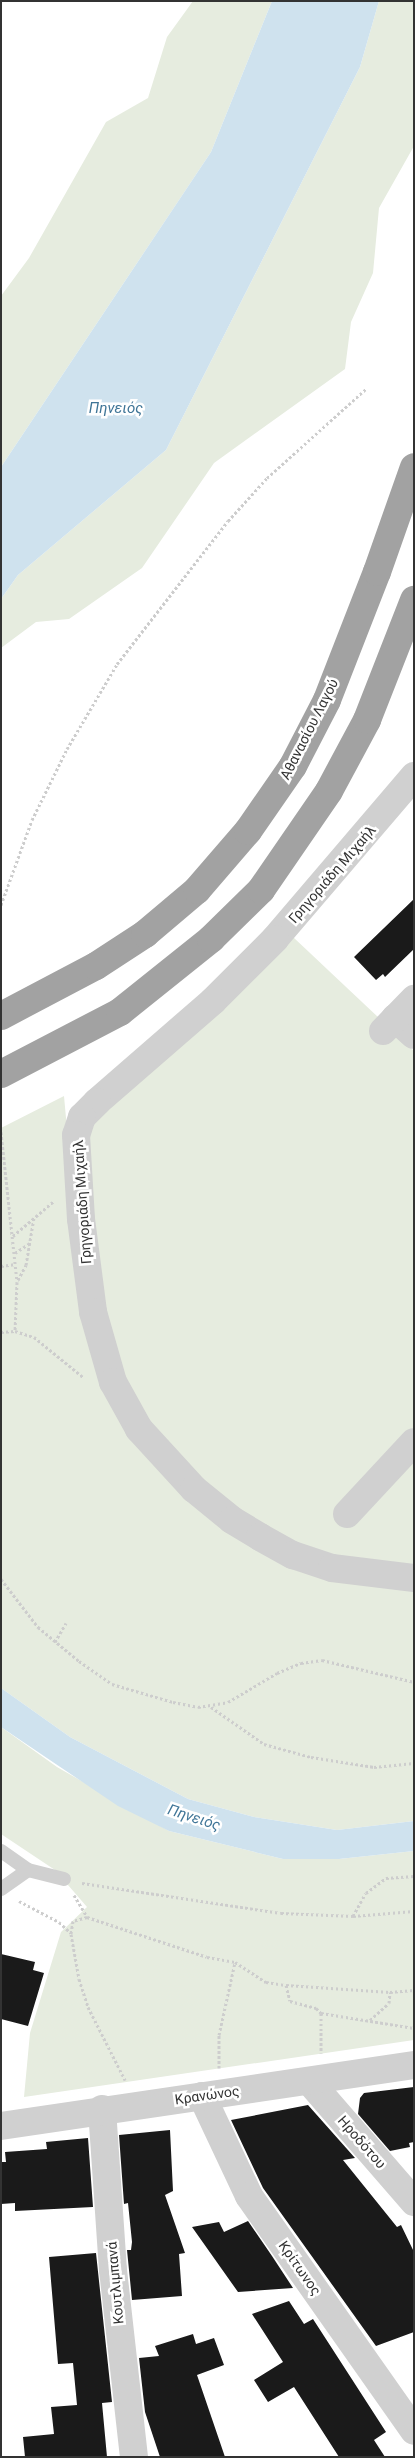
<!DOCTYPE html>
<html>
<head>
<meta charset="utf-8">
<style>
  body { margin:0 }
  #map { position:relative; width:415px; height:2458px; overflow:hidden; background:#fff; font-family:Roboto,sans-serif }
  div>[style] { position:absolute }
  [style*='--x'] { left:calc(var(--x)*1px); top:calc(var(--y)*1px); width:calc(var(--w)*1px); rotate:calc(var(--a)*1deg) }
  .green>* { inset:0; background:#e6ecdf }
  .water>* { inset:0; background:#cfe2ee }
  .building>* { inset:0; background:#1a1a1a }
  .path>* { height:3px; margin-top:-1.5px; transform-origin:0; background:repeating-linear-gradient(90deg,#cdcdcd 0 2.5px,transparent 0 5px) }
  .service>* { height:14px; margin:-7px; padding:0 7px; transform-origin:7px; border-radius:7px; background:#d0d0d0 }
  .minor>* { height:28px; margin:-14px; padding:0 14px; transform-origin:14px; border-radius:14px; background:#d0d0d0 }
  .tertiary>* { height:28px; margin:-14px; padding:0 14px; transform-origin:14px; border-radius:14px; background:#d0d0d0 }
  .trunk>* { height:28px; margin:-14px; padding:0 14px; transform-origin:14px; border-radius:14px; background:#a2a2a2 }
  span { translate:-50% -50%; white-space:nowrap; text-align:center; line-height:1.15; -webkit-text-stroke:5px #fff; paint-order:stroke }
  .street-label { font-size:14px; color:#333 }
  .water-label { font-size:15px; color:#3f7597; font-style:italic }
  .frame { position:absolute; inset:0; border:2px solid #333; pointer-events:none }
</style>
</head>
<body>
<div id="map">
  <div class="green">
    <div style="clip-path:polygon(193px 1px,272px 1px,211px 152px,1px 467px,1px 296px,29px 258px,106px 122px,148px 98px,167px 37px)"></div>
    <div style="clip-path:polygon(379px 1px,414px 1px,414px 146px,379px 208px,373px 273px,351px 322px,345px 369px,214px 463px,142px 568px,69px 619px,36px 622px,1px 648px,1px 599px,18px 575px,166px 450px,360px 67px)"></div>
    <div style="clip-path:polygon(293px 937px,414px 1051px,414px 1570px,379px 1567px,312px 1549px,274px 1533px,201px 1482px,157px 1434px,128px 1390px,108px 1334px,84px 1145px,91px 1122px)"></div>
    <div style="clip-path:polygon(64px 1096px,85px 1325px,220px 1524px,414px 1586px,414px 1821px,337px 1830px,254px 1817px,188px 1799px,70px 1737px,1px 1688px,1px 1128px)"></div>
    <div style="clip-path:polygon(1px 1727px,57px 1767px,169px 1831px,283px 1859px,339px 1859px,414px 1851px,414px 2040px,24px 2097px,30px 2033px,61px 1932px,87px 1907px,55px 1870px,1px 1834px)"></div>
  </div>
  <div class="water">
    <div style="clip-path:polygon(272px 1px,379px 1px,360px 67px,166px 450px,18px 575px,1px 599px,1px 467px,211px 152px)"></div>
    <div style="clip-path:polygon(1px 1688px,70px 1737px,188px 1799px,254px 1817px,337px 1830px,414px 1821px,414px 1851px,339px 1859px,283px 1859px,169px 1831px,118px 1806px,1px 1727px)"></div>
  </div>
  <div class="building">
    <div style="clip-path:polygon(414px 899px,414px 949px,385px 977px,383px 974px,376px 980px,354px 957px)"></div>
    <div style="clip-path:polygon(1px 1954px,35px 1962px,33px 1970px,44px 1973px,28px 2026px,1px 2019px)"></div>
    <div style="clip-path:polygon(414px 2087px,414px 2142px,409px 2143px,410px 2147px,390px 2151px,358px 2114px,360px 2098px,364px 2093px)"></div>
    <div style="clip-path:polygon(308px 2105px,355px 2158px,343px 2160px,397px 2227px,401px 2225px,414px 2252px,414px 2332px,376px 2346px,263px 2188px,231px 2120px)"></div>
    <div style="clip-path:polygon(170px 2130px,173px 2191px,165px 2195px,185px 2253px,179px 2254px,182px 2296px,132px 2300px,127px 2250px,131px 2250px,132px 2242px,128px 2203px,124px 2204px,119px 2135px)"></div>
    <div style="clip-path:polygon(88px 2138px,93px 2207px,15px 2211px,15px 2203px,1px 2204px,1px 2162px,6px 2162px,5px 2152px,47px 2149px,46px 2142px)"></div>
    <div style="clip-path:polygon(248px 2221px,272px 2256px,293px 2288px,238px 2292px,192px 2227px,219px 2222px,224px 2232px)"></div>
    <div style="clip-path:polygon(96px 2253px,112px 2402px,102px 2403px,107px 2457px,25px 2457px,23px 2437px,54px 2434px,51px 2407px,77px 2405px,73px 2363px,58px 2364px,49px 2257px)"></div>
    <div style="clip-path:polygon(289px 2301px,304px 2324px,313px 2319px,386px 2432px,374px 2440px,385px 2457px,339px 2457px,294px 2387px,268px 2402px,254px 2380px,283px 2362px,252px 2314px)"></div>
    <div style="clip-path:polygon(193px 2334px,196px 2344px,214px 2338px,224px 2365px,197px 2375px,225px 2457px,160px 2457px,145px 2412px,139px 2358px,159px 2356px,155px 2346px)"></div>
  </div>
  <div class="path">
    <div style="--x:1;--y:905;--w:90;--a:-70"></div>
    <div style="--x:32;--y:820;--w:79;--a:-63.8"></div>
    <div style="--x:67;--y:749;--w:99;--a:-59.5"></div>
    <div style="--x:117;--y:664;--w:181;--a:-52.2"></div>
    <div style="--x:228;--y:521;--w:58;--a:-47.8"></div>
    <div style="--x:267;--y:478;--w:133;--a:-42"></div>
    <div style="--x:1;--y:1132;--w:151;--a:83.9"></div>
    <div style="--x:17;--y:1282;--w:49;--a:92.3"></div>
    <div style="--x:13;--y:1236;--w:54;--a:-40.5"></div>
    <div style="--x:15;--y:1253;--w:18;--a:-34"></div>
    <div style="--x:1;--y:1266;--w:15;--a:-8"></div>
    <div style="--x:18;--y:1280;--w:17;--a:-62"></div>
    <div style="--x:26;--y:1265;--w:49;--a:-80.5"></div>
    <div style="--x:1;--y:1332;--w:14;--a:-4"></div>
    <div style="--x:15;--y:1331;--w:20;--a:18"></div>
    <div style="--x:34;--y:1337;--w:63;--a:39.2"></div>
    <div style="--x:1;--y:1579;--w:61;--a:52.4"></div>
    <div style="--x:38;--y:1627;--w:53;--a:39.7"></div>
    <div style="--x:79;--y:1661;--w:40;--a:34.9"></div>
    <div style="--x:112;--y:1684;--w:64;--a:16.4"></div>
    <div style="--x:173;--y:1702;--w:25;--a:11"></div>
    <div style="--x:198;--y:1707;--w:30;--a:-9"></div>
    <div style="--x:228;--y:1702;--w:57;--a:-30.6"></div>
    <div style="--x:277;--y:1673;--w:26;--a:-23"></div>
    <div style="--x:301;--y:1663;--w:21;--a:-8"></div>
    <div style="--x:322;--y:1660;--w:95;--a:13.4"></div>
    <div style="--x:55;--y:1642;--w:22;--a:-60"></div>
    <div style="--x:211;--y:1707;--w:65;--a:34.9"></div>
    <div style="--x:264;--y:1744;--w:49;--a:15.5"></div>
    <div style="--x:311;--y:1757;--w:64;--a:9"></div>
    <div style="--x:374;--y:1767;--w:40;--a:-5.7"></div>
    <div style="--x:82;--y:1883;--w:201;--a:8.6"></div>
    <div style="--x:281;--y:1913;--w:72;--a:2.4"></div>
    <div style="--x:353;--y:1916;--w:61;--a:-4.7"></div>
    <div style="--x:74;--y:1895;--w:26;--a:59"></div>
    <div style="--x:87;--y:1917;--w:126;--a:18.4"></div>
    <div style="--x:207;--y:1957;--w:28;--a:10"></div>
    <div style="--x:235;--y:1962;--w:37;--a:33"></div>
    <div style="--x:266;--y:1982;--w:20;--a:9"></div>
    <div style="--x:286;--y:1985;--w:16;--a:76"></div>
    <div style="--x:290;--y:2001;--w:27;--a:15"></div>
    <div style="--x:316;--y:2008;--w:7;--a:45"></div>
    <div style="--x:321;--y:2013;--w:40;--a:90"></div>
    <div style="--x:19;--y:1901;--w:45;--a:27.7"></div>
    <div style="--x:59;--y:1922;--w:16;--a:43"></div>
    <div style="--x:353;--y:1916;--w:26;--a:-61"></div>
    <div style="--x:366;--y:1893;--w:25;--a:-37"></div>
    <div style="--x:386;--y:1878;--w:28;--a:-4"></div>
    <div style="--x:87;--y:1917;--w:15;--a:164"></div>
    <div style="--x:73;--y:1921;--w:13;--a:99"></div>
    <div style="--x:71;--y:1934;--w:46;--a:79.9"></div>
    <div style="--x:79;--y:1979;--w:29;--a:72"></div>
    <div style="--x:88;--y:2007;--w:82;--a:63.1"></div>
    <div style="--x:286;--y:1985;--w:104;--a:3.9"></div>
    <div style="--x:390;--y:1992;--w:24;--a:-5"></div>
    <div style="--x:321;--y:2013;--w:94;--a:9.2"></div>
    <div style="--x:370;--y:2020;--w:25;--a:-42"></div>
    <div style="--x:389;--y:2003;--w:11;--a:-85"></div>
    <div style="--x:219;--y:2068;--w:33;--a:-90"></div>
    <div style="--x:219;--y:2035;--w:75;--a:-77.6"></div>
  </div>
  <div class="service">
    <div style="--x:1;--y:1851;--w:33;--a:35"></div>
    <div style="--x:28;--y:1870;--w:37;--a:14"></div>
    <div style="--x:1;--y:1889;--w:33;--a:-35"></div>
  </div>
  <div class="minor">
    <div style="--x:414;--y:776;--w:214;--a:130.5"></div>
    <div style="--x:275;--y:939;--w:88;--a:135"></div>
    <div style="--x:213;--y:1001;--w:154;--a:139"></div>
    <div style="--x:97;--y:1102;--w:21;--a:135"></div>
    <div style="--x:82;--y:1117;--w:19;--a:108"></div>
    <div style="--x:76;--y:1135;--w:84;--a:86.6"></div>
    <div style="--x:81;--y:1219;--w:94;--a:82.6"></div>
    <div style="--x:93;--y:1312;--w:73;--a:74.1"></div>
    <div style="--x:113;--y:1382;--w:54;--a:61"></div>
    <div style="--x:139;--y:1429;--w:81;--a:47.5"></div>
    <div style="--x:194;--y:1489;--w:49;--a:39.2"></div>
    <div style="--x:232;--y:1520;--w:33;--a:31"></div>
    <div style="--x:260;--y:1537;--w:38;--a:29"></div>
    <div style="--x:293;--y:1555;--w:41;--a:18.4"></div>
    <div style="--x:332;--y:1568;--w:83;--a:7"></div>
    <div style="--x:395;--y:1018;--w:25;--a:42"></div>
    <div style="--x:383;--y:1031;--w:45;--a:-45.9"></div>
    <div style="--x:347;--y:1514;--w:98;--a:-47.1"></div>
    <div style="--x:310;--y:2082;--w:159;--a:49.1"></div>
    <div style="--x:202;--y:2096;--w:110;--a:64.8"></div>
    <div style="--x:249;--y:2196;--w:287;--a:54.9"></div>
    <div style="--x:102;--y:2109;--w:161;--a:86.1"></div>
    <div style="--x:113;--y:2270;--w:188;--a:83.6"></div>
  </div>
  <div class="tertiary">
    <div style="--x:1;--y:2126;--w:417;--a:-8.4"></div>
  </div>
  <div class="trunk">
    <div style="--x:1;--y:1016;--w:107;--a:-27.8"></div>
    <div style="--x:96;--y:966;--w:59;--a:-33.1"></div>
    <div style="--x:145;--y:934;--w:68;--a:-40.2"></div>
    <div style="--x:197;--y:890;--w:78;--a:-49.2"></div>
    <div style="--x:248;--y:831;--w:79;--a:-55.3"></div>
    <div style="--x:293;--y:766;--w:74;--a:-62.7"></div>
    <div style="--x:327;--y:700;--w:137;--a:-68.7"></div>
    <div style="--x:377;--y:572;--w:111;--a:-70.6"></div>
    <div style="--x:1;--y:1074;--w:134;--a:-27.5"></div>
    <div style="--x:120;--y:1012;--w:117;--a:-38.7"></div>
    <div style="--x:211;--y:939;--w:70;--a:-44.4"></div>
    <div style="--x:261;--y:890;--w:120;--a:-55.5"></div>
    <div style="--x:329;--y:791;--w:81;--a:-61.8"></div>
    <div style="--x:367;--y:720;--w:129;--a:-68.6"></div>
  </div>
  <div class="street-label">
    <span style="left:309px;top:729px;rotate:-63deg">Αθανασίου Λαγού</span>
    <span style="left:332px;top:874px;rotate:-49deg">Γρηγοριάδη Μιχαήλ</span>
    <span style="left:82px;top:1202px;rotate:-94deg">Γρηγοριάδη Μιχαήλ</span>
    <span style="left:207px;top:2095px;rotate:-8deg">Κρανώνος</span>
    <span style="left:362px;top:2142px;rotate:49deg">Ηροδότου</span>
    <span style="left:300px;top:2268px;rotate:55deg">Κρίτωνος</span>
    <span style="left:115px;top:2283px;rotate:-95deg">Κουτλιμπανά</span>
  </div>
  <div class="water-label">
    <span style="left:116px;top:409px">Πηνειός</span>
    <span style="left:194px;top:1818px;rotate:18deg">Πηνειός</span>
  </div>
  <div class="frame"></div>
</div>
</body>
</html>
